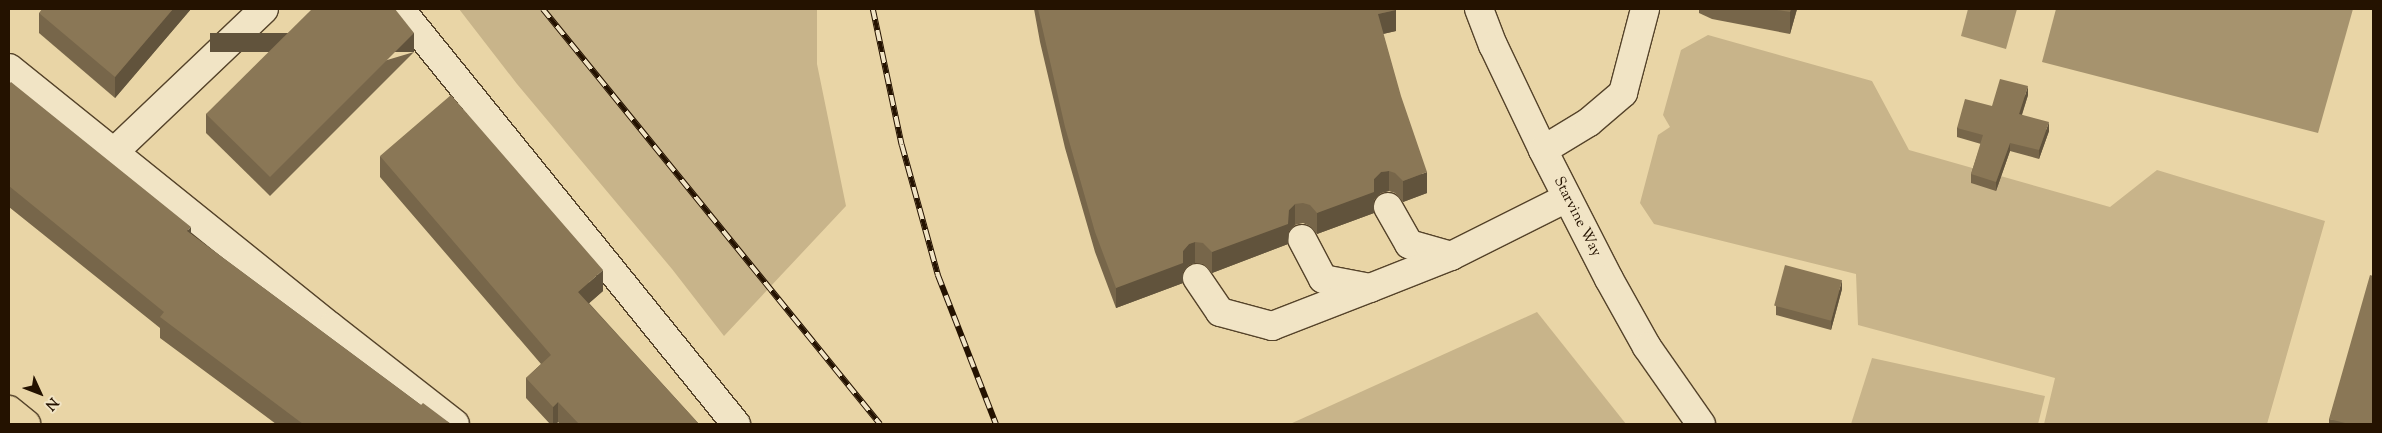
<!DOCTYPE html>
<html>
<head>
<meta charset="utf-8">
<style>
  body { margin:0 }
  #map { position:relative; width:2382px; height:433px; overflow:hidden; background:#e9d5a6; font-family:"Sorts Mill Goudy",serif }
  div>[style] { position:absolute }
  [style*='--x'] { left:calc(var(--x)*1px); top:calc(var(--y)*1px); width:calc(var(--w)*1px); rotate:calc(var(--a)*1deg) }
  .green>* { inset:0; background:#c8b48a }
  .water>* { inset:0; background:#a6936e }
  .roads { filter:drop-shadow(1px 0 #55432a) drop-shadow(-1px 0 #55432a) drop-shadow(0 1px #55432a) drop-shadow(0 -1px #55432a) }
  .minor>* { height:28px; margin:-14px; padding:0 14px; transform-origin:14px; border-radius:14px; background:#f1e4c5 }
  .major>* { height:28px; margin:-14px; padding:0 14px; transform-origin:14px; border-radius:14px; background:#e9d5a6 }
  .rail>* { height:5.5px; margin-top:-2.75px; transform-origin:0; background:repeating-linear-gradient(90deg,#f1e4c5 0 11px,#241200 0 22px); box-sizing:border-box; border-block:1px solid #241200 }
  .wall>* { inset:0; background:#77664a }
  .shaded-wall>* { inset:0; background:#61533c; transform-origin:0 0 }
  .building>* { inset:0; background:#8a7756; transform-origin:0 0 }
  span { translate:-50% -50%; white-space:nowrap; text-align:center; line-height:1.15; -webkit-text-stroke:4px #f1e4c5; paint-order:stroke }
  .street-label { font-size:15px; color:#241200 }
  .frame { position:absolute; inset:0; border:10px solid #241200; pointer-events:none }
  .north { position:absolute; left:15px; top:368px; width:50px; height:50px; -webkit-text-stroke:4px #f1e4c5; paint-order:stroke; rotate:133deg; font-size:14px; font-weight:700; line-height:20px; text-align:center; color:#241200 }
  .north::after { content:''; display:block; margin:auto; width:18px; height:22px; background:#241200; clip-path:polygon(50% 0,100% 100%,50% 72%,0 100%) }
</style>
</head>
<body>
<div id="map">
  <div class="green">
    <div style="clip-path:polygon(459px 9px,817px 9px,817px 64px,846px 206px,724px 336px,672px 269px,517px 84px)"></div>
    <div style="clip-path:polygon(1708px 35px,1872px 81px,1909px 150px,2110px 207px,2157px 170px,2325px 221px,2267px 424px,2044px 424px,2055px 378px,1858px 325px,1856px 274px,1654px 224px,1640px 203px,1658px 135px,1670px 127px,1663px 115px,1681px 50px)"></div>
    <div style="clip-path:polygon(1537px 312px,1626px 424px,1290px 424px)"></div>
    <div style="clip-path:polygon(1872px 358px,2045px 396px,2038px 424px,1851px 424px)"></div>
  </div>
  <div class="water">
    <div style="clip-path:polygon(1968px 9px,2017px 9px,2006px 49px,1961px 36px)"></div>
    <div style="clip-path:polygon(2056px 9px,2353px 9px,2318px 133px,2042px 62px)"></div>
  </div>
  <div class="roads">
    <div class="minor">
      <div style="--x:400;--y:9;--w:534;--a:51.01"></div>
      <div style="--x:1479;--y:9;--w:39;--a:69"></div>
      <div style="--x:1493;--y:45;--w:116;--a:64.5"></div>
      <div style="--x:1543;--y:150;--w:145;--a:62.9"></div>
      <div style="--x:1609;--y:279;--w:78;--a:60.8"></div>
      <div style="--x:1647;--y:347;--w:94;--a:55"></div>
      <div style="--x:9;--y:68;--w:413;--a:38.8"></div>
      <div style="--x:331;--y:327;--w:157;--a:38"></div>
      <div style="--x:1543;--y:150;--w:54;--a:-31.3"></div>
      <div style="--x:1589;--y:122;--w:45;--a:-40.5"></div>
      <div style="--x:1623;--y:93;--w:87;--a:-75.3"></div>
      <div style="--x:114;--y:152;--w:207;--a:-43.6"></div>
      <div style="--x:1388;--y:207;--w:43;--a:60.4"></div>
      <div style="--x:1409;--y:244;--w:44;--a:15.9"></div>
      <div style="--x:1451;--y:256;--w:130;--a:-26.6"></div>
      <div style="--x:1302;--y:239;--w:45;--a:62.3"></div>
      <div style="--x:1323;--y:279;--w:48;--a:10.8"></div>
      <div style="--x:1370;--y:288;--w:87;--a:-21.6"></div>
      <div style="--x:1197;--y:278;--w:41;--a:55.9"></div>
      <div style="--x:1220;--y:312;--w:54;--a:15.1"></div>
      <div style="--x:1272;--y:326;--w:105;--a:-21.2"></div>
    </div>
    <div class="major">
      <div style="--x:9;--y:410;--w:22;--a:39"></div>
    </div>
  </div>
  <div class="rail">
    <div style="--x:543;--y:9;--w:535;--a:50.92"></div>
    <div style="--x:873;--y:9;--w:139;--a:78"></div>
    <div style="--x:902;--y:145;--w:135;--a:74.5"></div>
    <div style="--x:938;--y:275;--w:160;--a:68.7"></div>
  </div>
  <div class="wall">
    <div style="clip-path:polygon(191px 9px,115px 98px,39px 33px,39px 13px)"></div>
    <div style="clip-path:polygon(1034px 9px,1396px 9px,1396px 31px,1383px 34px,1427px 193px,1403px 202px,1395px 193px,1389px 191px,1381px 193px,1374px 200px,1374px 213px,1317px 234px,1310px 226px,1303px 223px,1295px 225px,1289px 231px,1288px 244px,1212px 273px,1203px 264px,1195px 263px,1189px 265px,1183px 272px,1183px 283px,1116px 308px,1095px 252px,1065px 148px,1040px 42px)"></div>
    <div style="clip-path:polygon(1699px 9px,1797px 9px,1790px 34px,1712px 19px,1699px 13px)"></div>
    <div style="clip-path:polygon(414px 52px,270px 196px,206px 133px,206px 114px)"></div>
    <div style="clip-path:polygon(9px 84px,191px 234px,421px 405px,451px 424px,276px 424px,160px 338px,160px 328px,9px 207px)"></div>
    <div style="clip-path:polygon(2028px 95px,2022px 115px,2049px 131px,2039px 159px,2010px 151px,1996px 191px,1971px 183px,1971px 174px,1981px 144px,1957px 137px,1957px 128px,1992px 106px)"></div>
    <div style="clip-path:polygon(380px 156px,603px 291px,589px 303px,699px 424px,560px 424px,558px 422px,556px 424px,550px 424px,526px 398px,526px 378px,541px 364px,380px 177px)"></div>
    <div style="clip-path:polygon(1842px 289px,1831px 330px,1776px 315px,1776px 306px)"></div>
    <div style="clip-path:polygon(2329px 419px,2373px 424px,2329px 424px)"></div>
  </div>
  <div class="shaded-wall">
    <div style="clip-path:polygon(173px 9px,191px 9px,115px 98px,115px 77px)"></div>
    <div style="clip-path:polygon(1791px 9px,1797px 9px,1790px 34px,1790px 12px)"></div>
    <div style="clip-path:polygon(1396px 10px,1396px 31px,1378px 35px,1378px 14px)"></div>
    <div style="left:414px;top:33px;width:19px;height:204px;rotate:90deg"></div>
    <div style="clip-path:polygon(2028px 86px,2028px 95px,2019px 123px,2019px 114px)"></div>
    <div style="clip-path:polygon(2049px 122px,2049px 131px,2039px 159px,2039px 150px)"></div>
    <div style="clip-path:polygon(2010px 143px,2010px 151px,1996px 191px,1996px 182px)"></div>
    <div style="clip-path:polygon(1389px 171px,1389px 191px,1381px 193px,1374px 200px,1374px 213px,1317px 234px,1317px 213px,1374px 179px,1381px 172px)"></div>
    <div style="clip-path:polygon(1427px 172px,1427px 193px,1403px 202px,1403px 181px)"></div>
    <div style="clip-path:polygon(1295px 204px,1295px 225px,1289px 231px,1288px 244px,1212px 273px,1212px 252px,1289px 210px)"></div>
    <div style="clip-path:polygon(191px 227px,191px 247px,187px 231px)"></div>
    <div style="clip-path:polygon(1195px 242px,1195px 263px,1189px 265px,1183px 272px,1183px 283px,1116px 308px,1116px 288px,1183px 251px,1189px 244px)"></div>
    <div style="clip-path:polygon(603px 270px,603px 291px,578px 313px,578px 292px)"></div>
    <div style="clip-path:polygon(1842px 280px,1842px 289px,1831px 330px,1831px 321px)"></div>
    <div style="clip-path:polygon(558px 402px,558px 422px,556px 424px,553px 424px,553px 407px)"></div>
  </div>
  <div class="building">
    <div style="clip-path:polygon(42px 9px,173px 9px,115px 77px,39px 13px)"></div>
    <div style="clip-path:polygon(312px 9px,395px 9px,414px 33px,270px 177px,206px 114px)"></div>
    <div style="clip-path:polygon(1038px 9px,1396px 9px,1396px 10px,1378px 14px,1401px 96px,1427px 172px,1403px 181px,1395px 173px,1389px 171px,1381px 172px,1374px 179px,1374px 192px,1317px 213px,1310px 205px,1303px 203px,1295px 204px,1289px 210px,1288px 224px,1212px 252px,1203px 243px,1195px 242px,1189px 244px,1183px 251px,1183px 263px,1116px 288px,1095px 232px,1065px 127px)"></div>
    <div style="clip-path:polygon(1771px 9px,1791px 9px,1790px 12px)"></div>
    <div style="clip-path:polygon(2000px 79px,2028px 86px,2019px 114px,2049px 122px,2039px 150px,2010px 143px,1996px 182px,1971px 174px,1983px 135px,1957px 128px,1965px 99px,1992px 106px)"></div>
    <div style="clip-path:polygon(11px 82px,191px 227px,187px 231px,421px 405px,423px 403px,451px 424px,303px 424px,160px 317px,164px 312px,9px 186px,9px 84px)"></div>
    <div style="clip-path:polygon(451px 95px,603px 270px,578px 292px,699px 424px,579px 424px,558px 402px,553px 407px,526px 378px,551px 355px,380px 156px)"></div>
    <div style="left:1785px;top:265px;width:59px;height:42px;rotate:15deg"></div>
    <div style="clip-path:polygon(2370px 275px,2373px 276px,2373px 424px,2344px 424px,2345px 423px,2329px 419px)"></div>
  </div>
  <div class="street-label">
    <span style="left:1577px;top:217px;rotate:63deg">Starvine Way</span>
  </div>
  <div class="frame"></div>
  <div class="north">N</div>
</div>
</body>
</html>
